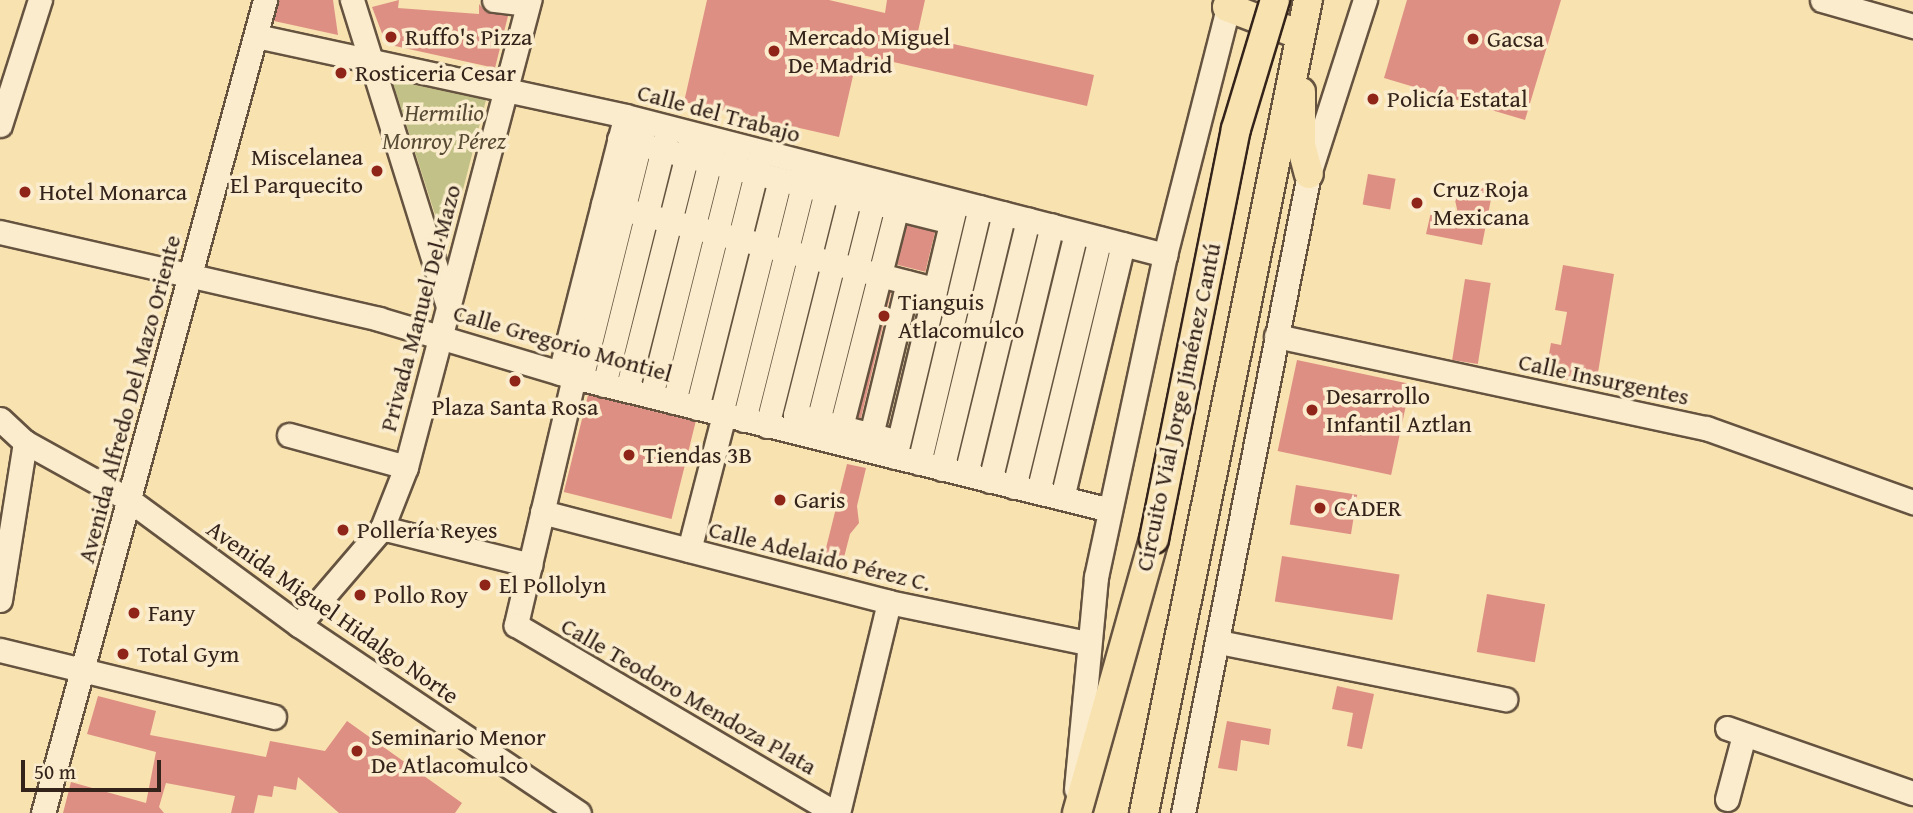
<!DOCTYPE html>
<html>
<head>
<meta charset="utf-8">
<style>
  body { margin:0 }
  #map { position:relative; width:1913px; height:813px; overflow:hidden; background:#f8e2b0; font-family:"Gentium Book Plus",serif }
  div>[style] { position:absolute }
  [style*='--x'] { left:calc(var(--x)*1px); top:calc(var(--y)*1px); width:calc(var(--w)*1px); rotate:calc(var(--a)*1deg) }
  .green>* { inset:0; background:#c2c288 }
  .building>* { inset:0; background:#de8f84; transform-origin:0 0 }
  .roads { filter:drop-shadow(2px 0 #655340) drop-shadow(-2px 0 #655340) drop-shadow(0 2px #655340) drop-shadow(0 -2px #655340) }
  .minor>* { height:23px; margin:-11.5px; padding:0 11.5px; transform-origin:11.5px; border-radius:11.5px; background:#faeccc }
  .major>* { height:28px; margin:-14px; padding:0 14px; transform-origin:14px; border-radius:14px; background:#f8e2b0 }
  .bridges { filter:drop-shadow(2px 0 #34231a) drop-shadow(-2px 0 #34231a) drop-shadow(0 2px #34231a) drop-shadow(0 -2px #34231a) }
  .major-bridge>* { height:28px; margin:-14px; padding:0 14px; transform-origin:14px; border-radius:14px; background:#f8e2b0 }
  .dots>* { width:19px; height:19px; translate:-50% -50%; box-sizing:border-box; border:4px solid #faeccc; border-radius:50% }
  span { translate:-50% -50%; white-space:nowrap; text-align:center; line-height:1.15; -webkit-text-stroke:7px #faeccc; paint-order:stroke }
  .poi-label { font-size:24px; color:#34231a }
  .left { translate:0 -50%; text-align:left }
  .right { translate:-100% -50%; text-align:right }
  .park-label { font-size:24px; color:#584b36; font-style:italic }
  .street-label { font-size:24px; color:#34231a }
  .scale { position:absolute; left:21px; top:760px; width:140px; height:32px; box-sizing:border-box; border:4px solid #34231a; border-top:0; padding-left:9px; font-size:21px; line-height:24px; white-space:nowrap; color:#34231a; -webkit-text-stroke:5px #faeccc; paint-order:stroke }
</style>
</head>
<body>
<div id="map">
  <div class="green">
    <div style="clip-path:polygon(392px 80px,486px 100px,447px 252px)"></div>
  </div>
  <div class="building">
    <div style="clip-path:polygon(279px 0,333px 0,338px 35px,274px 21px)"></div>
    <div style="clip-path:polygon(399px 0,398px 8px,479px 14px,479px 4px,486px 12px,508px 16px,495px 68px,386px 44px,372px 7px)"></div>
    <div style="clip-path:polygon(707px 0,829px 0,885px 13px,887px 0,925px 0,917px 36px,1094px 75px,1087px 106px,858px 54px,839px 137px,684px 102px)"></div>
    <div style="clip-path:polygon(1407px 0,1561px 0,1525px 120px,1384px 78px)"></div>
    <div style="left:1368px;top:174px;width:28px;height:31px;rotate:10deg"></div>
    <div style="clip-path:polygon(1469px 184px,1493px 189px,1482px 245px,1426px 234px,1431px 212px,1459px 218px,1453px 191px)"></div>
    <div style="left:907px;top:225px;width:29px;height:41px;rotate:14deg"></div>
    <div style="clip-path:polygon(1563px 265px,1614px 274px,1596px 385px,1545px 376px,1551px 343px,1561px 345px,1567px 312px,1555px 310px)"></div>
    <div style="left:1465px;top:279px;width:26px;height:82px;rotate:9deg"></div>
    <div style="clip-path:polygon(890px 292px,891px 292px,861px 418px,858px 417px)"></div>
    <div style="left:1297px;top:360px;width:116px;height:93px;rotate:12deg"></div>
    <div style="left:588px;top:395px;width:111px;height:100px;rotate:14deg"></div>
    <div style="clip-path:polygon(847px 464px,866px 468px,857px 506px,859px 523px,850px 534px,841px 569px,822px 564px)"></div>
    <div style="left:1296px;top:485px;width:62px;height:40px;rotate:9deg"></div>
    <div style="left:1282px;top:556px;width:119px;height:46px;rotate:9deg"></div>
    <div style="left:1487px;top:594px;width:59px;height:59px;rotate:10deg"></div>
    <div style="clip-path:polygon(1337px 686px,1374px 694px,1362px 749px,1347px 746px,1353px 713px,1332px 709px)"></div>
    <div style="clip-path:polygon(98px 696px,156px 711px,150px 735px,266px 757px,270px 741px,325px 751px,347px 721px,462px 803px,455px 813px,339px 813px,298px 777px,296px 790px,274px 786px,272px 797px,258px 795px,254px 813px,231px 813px,235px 796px,166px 783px,159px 807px,164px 813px,63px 813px,71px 782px,146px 803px,156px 752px,87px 734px)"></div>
    <div style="clip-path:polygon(1227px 721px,1271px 729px,1269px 745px,1241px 740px,1237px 771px,1218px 768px)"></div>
  </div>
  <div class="roads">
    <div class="minor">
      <div style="--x:352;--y:0;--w:318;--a:72.6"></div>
      <div style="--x:494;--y:0;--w:33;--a:7"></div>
      <div style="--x:1822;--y:0;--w:95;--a:15.9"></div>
      <div style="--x:256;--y:36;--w:378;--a:12.2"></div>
      <div style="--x:625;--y:116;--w:558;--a:14.43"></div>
      <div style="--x:0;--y:125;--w:131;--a:-72.3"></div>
      <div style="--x:619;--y:139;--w:342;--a:14"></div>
      <div style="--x:855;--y:176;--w:246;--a:104.1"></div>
      <div style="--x:795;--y:415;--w:99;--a:14.6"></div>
      <div style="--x:603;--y:204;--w:343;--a:14.4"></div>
      <div style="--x:0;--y:232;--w:389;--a:12.9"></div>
      <div style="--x:379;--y:319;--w:203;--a:16.6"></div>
      <div style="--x:574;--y:377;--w:552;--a:13.94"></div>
      <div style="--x:1276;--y:336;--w:440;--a:12.1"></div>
      <div style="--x:1706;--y:428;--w:220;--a:19.7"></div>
      <div style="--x:560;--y:373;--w:256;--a:-75.7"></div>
      <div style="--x:574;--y:377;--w:255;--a:103.2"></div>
      <div style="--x:516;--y:625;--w:370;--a:30.5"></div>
      <div style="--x:581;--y:379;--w:256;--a:-76"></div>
      <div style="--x:604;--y:385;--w:256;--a:-76"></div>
      <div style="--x:627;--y:390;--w:255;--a:-75.7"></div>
      <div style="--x:651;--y:396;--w:255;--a:-75.9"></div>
      <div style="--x:674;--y:402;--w:255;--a:-75.9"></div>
      <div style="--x:697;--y:408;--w:258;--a:-75.9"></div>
      <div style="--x:721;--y:414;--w:242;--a:-75.9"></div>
      <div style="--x:0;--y:419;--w:34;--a:43"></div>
      <div style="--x:25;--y:442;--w:118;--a:29"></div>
      <div style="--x:128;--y:499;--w:212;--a:36.4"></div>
      <div style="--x:299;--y:625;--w:337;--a:33.9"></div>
      <div style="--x:744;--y:420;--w:258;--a:-75.9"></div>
      <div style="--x:767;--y:426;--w:258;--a:-75.9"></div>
      <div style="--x:841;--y:427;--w:239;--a:-75.7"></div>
      <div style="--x:815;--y:433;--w:253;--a:-75.8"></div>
      <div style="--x:289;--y:435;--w:121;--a:15.3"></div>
      <div style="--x:871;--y:435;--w:157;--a:-76.4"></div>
      <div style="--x:895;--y:457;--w:256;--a:-76.5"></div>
      <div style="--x:919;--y:463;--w:263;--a:-76.6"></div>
      <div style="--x:942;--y:469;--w:263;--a:-76.4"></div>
      <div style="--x:966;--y:474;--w:262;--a:-76.3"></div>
      <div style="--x:990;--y:481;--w:263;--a:-76.4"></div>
      <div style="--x:1014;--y:487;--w:262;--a:-76.3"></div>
      <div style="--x:1038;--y:492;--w:261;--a:-76.3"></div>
      <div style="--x:1062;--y:498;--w:261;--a:-76.5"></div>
      <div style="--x:542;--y:512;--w:358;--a:14.5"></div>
      <div style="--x:889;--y:602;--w:202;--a:11.7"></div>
      <div style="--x:382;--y:528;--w:153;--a:14"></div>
      <div style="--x:689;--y:550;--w:139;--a:-75.5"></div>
      <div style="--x:0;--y:600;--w:160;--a:-81"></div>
      <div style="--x:299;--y:625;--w:128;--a:-49.4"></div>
      <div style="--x:382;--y:528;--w:66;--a:-68.5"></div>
      <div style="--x:406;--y:467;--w:483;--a:-75.2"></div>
      <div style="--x:1219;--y:642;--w:292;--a:11.3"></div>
      <div style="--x:0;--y:650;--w:282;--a:13.7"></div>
      <div style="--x:1727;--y:728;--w:197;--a:19.3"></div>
      <div style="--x:1076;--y:789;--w:213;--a:-84.6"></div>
      <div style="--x:1096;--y:577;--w:329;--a:-77.9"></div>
      <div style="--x:1165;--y:255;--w:263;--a:-75.7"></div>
      <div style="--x:1727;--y:799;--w:66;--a:-75.1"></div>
      <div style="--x:43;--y:813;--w:843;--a:-74.73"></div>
      <div style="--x:838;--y:813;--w:217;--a:-76.4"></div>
      <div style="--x:1183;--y:813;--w:651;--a:-78.85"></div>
      <div style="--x:1309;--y:174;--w:183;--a:-72.2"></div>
    </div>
    <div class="major">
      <div style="--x:1227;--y:7;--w:67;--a:20.9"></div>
      <div style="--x:1301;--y:92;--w:53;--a:90"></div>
      <div style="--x:1301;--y:145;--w:30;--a:75"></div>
      <div style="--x:1077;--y:813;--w:285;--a:-74.3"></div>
      <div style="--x:1144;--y:813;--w:829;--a:-78.6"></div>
    </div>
  </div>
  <div class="bridges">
    <div class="major-bridge">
      <div style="--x:1154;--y:539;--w:418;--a:-78.7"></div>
      <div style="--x:1236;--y:129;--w:135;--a:-73.2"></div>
    </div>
  </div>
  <div class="dots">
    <div style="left:391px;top:37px;background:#8f2418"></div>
    <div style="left:1473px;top:39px;background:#8f2418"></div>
    <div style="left:774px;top:51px;background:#8f2418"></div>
    <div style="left:341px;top:73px;background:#8f2418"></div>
    <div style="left:1373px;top:99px;background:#8f2418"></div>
    <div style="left:377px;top:171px;background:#8f2418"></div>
    <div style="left:25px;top:192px;background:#8f2418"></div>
    <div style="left:1417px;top:203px;background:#8f2418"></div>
    <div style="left:884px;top:316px;background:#8f2418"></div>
    <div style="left:515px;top:381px;background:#8f2418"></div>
    <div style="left:1312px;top:410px;background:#8f2418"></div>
    <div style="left:629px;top:455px;background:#8f2418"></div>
    <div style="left:780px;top:500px;background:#8f2418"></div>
    <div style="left:1320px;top:508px;background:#8f2418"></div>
    <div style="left:343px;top:530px;background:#8f2418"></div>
    <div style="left:485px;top:585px;background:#8f2418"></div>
    <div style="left:360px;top:595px;background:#8f2418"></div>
    <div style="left:134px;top:613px;background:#8f2418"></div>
    <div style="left:123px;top:654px;background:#8f2418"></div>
    <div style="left:357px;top:751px;background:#8f2418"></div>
  </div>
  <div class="poi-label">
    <span class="left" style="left:405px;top:37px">Ruffo's Pizza</span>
    <span class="left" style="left:788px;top:51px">Mercado Miguel<br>De Madrid</span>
    <span class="left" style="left:1487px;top:39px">Gacsa</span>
    <span class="left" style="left:355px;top:73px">Rosticeria Cesar</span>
    <span class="left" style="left:1387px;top:99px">Policía Estatal</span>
    <span class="right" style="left:363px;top:171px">Miscelanea<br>El Parquecito</span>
    <span class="left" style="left:1433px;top:203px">Cruz Roja<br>Mexicana</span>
    <span class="left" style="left:39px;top:192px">Hotel Monarca</span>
    <span class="left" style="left:898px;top:316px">Tianguis<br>Atlacomulco</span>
    <span class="left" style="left:1326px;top:410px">Desarrollo<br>Infantil Aztlan</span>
    <span style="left:515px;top:407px">Plaza Santa Rosa</span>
    <span class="left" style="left:643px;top:455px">Tiendas 3B</span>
    <span class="left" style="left:794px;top:500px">Garis</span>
    <span class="left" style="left:1334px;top:508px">CADER</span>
    <span class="left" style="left:357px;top:530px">Pollería Reyes</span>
    <span class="left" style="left:499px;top:585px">El Pollolyn</span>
    <span class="left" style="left:374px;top:595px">Pollo Roy</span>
    <span class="left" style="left:148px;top:613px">Fany</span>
    <span class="left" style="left:137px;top:654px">Total Gym</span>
    <span class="left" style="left:371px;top:751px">Seminario Menor<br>De Atlacomulco</span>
  </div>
  <div class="park-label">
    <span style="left:444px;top:127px">Hermilio<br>Monroy Pérez</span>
  </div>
  <div class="street-label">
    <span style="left:719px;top:113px;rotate:15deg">Calle del Trabajo</span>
    <span style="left:420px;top:308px;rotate:-75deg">Privada Manuel Del Mazo</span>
    <span style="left:563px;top:343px;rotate:16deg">Calle Gregorio Montiel</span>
    <span style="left:1604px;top:379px;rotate:12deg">Calle Insurgentes</span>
    <span style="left:129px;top:399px;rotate:-75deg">Avenida Alfredo Del Mazo Oriente</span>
    <span style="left:1178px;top:407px;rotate:-78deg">Circuito Vial Jorge Jiménez Cantú</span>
    <span style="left:820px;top:556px;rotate:14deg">Calle Adelaido Pérez C.</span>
    <span style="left:333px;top:612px;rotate:35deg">Avenida Miguel Hidalgo Norte</span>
    <span style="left:689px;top:696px;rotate:30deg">Calle Teodoro Mendoza Plata</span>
  </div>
  <div class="scale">50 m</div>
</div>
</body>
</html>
